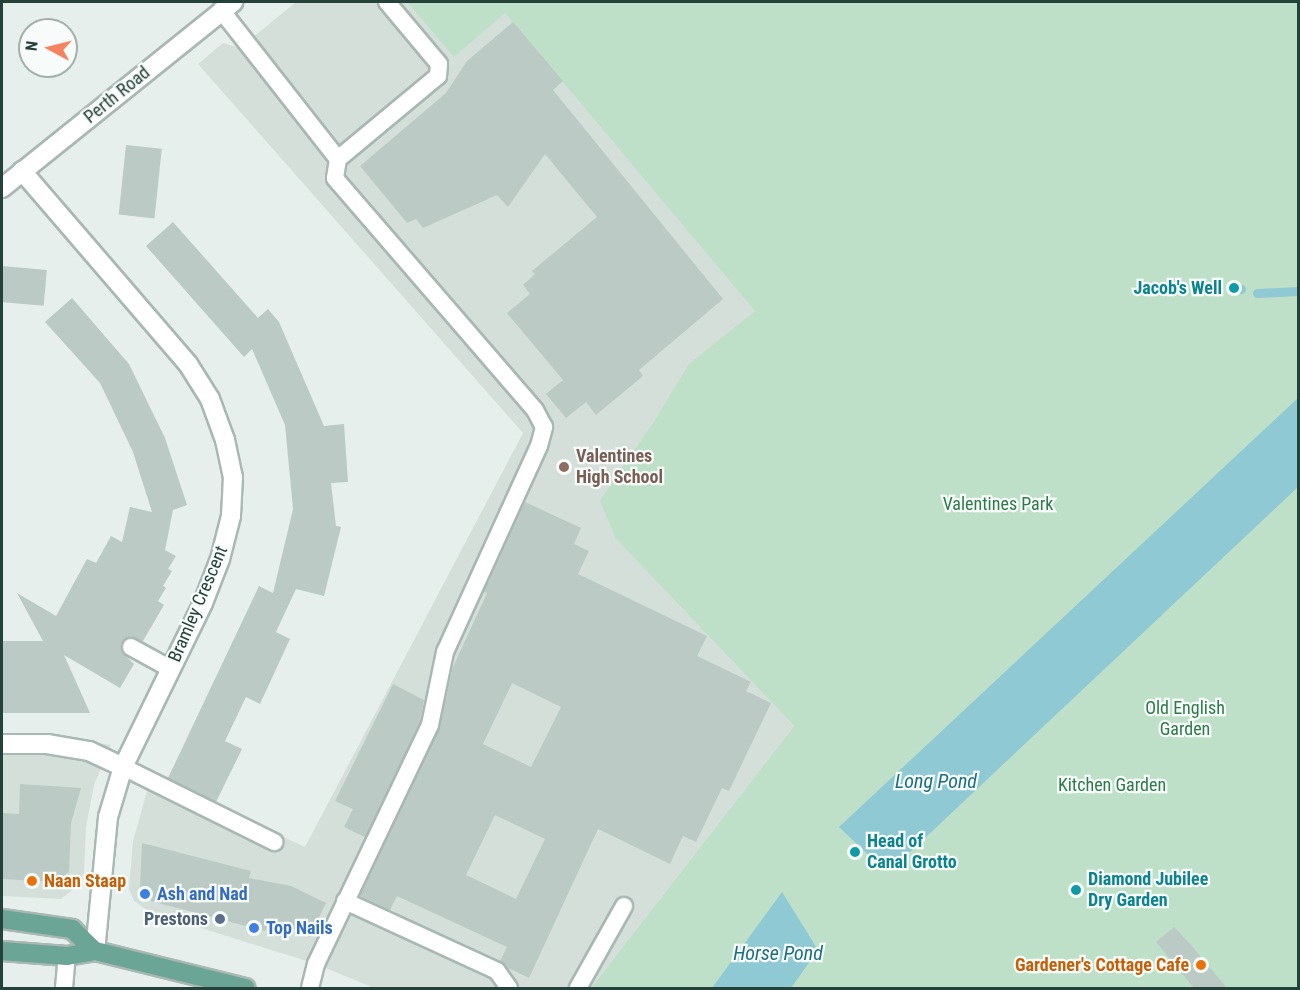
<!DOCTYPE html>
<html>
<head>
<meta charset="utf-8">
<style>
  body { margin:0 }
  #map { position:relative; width:1300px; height:990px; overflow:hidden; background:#e6efeb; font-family:"Roboto Condensed",sans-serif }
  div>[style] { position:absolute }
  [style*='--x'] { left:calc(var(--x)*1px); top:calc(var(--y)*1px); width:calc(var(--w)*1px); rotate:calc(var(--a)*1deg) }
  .built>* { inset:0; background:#d4dfda }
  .green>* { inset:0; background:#bfe0c8 }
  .water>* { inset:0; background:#8ec9d4 }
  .stream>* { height:9px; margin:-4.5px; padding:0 4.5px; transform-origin:4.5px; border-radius:4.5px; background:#8ec9d4 }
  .building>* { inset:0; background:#bbcac4; transform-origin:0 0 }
  .roads { filter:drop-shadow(2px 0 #a8b8b2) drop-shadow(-2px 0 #a8b8b2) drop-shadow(0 2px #a8b8b2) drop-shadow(0 -2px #a8b8b2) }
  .lane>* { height:16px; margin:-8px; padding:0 8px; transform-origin:8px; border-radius:8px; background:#fff }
  .street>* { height:18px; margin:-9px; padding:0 9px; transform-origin:9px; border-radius:9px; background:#fff }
  .primary>* { height:18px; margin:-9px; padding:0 9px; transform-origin:9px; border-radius:9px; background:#6aa596 }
  .dots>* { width:16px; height:16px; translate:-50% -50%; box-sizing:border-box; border:3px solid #f7fbf9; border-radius:50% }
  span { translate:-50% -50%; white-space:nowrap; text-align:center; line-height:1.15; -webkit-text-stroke:4.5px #f7fbf9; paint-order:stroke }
  .street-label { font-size:18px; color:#24423a }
  .culture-label { font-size:18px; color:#0d838f; font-weight:700 }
  .right { translate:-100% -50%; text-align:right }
  .left { translate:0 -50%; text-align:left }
  .education-label { font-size:18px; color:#785e54; font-weight:700 }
  .park-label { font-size:18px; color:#2d7a4b }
  .food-label { font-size:18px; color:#c56008; font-weight:700 }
  .shop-label { font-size:18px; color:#366cbe; font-weight:700 }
  .service-label { font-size:18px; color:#4e5e75; font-weight:700 }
  .water-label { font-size:20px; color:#1c6f80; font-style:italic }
  .frame { position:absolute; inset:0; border:3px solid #24423a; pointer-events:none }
  .north { position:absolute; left:18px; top:18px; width:60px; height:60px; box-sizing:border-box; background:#f7fbf9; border:2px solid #a3b1ad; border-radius:50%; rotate:277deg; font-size:16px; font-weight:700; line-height:24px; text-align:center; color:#24423a }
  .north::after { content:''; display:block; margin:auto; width:21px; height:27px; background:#f4845f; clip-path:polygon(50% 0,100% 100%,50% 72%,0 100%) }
</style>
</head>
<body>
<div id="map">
  <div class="built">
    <div style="clip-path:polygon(296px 2px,1142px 2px,656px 418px,646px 433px,616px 539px,794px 726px,591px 988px,374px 988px,316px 964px,150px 912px,134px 901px,129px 889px,133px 841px,151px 777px,305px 847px,523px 433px,198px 64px,223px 43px,240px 48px)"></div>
    <div style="clip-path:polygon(2px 734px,48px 735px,111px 745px,94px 785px,86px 827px,84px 873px,75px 888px,61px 899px,2px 896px)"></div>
  </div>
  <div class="green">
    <div style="clip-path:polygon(407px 2px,1298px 2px,1298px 988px,591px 988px,794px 726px,616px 539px,600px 501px,656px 418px,689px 364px,755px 311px,505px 13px,454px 57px)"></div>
  </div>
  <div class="water">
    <div style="clip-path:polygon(1298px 398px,1298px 487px,909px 853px,891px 864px,878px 864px,839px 827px)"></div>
    <div style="clip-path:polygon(782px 892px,818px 950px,791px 988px,712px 988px)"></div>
  </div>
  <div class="stream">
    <div style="--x:1234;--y:288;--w:7;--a:8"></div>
    <div style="--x:1257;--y:293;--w:41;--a:-2.8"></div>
  </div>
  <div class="building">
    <div style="clip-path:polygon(513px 22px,563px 81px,553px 90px,723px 299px,639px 370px,643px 376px,596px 415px,586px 402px,566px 418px,546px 394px,563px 380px,507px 313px,530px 294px,523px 285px,535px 274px,532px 271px,597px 217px,545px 154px,508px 207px,497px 195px,423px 228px,416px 219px,407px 223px,360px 166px,446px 93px,467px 61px)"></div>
    <div style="left:126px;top:145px;width:36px;height:70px;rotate:6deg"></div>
    <div style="clip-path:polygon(173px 222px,258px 318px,268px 309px,279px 322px,324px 426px,344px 424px,348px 482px,331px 483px,336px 526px,341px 527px,324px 596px,296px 589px,276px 632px,290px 639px,260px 704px,246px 697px,225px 741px,242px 749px,216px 802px,168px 778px,259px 586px,273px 593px,293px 509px,285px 425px,252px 349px,244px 357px,146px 246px)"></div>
    <div style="left:2px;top:266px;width:45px;height:36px;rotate:5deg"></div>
    <div style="clip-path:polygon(72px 298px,129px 364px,165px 438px,187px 505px,173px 510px,165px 550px,176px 556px,168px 569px,172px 571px,163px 586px,166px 588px,158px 601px,164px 605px,143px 641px,130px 637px,122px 642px,122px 652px,134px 664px,120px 688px,64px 655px,90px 713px,2px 713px,2px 641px,43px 641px,17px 593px,56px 616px,87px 559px,96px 563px,111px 536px,122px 542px,130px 507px,152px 512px,133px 452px,100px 383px,45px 322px)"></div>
    <div style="clip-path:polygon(evenodd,525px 502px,581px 528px,574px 544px,589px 551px,578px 574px,707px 636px,697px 656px,751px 682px,746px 691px,771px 703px,729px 791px,722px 788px,696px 842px,683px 836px,670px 864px,598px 829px,529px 978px,508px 968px,500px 961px,507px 947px,397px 896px,390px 910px,360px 896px,439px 730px,453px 667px,487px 593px,484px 592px,525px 502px,512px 683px,561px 707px,531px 767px,483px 744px,512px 683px,525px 502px,495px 815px,545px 839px,516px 899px,466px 875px,495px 815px)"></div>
    <div style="clip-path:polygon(393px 684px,424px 700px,420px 722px,365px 837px,344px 827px,353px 809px,335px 801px)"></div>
    <div style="clip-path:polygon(20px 784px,81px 788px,71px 823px,69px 872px,55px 882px,2px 879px,2px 813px,19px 814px)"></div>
    <div style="clip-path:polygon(142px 843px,251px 871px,249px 878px,291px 886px,326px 903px,310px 937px,270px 918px,265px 931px,151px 901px,140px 887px)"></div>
    <div style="clip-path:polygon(1174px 927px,1191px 945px,1227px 988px,1194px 988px,1156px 942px)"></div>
  </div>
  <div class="roads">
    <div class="lane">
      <div style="--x:221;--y:10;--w:189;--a:51.9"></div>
      <div style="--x:338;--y:159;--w:130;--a:-39.7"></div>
      <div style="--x:438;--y:76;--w:12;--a:-85"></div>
      <div style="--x:439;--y:64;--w:81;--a:-130"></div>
      <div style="--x:131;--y:647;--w:46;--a:28.8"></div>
      <div style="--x:123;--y:767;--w:169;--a:26.4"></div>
      <div style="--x:345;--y:901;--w:167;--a:24.7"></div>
      <div style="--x:497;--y:971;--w:21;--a:55"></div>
      <div style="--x:64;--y:988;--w:32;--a:-85"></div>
      <div style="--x:310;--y:988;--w:25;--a:-76"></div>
      <div style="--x:316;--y:964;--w:265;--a:-64.5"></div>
      <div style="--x:430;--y:725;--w:75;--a:-78.4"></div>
      <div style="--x:445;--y:652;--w:226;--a:-65.5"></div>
      <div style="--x:539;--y:446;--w:20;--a:-75"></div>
      <div style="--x:544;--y:427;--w:19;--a:-118"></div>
      <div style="--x:535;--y:410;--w:306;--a:-130.8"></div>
      <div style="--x:335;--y:178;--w:19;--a:-81"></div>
      <div style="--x:578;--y:988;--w:94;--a:-60.7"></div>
    </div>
    <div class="street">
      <div style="--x:22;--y:171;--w:255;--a:49.3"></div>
      <div style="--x:188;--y:364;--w:41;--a:57.8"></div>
      <div style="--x:210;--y:399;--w:44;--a:69.9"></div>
      <div style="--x:225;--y:440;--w:38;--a:78"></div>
      <div style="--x:233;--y:477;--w:39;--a:93"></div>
      <div style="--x:231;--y:516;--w:44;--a:104.3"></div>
      <div style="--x:220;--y:559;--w:47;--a:111.1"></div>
      <div style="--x:203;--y:603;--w:182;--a:116"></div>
      <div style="--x:123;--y:767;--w:52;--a:106.7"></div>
      <div style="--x:108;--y:817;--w:135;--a:95.5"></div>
      <div style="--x:2;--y:188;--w:297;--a:-38.8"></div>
      <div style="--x:2;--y:744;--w:45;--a:0"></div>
      <div style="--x:47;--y:744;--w:43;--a:9.5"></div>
      <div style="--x:89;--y:751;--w:38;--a:25"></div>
    </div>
    <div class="primary">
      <div style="--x:2;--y:919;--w:71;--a:8.1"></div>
      <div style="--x:72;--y:929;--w:32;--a:44"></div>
      <div style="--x:2;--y:951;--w:65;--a:4.4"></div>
      <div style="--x:67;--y:956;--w:28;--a:-10"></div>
      <div style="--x:95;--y:951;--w:155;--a:13.8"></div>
    </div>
  </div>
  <div class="dots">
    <div style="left:1234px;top:288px;background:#0f9aa8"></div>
    <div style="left:564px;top:467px;background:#8d6e63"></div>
    <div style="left:855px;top:852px;background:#0f9aa8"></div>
    <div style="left:32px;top:881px;background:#e8710a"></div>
    <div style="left:1076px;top:890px;background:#0f9aa8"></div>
    <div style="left:145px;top:894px;background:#3f7fe0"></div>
    <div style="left:220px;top:919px;background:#5c6f8a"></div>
    <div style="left:254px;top:928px;background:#3f7fe0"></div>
    <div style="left:1201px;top:965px;background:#e8710a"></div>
  </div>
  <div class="street-label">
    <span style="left:117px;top:95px;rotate:-39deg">Perth Road</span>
    <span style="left:198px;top:604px;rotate:-67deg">Bramley Crescent</span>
  </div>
  <div class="culture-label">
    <span class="right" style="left:1222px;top:288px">Jacob's Well</span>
    <span class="left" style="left:867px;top:852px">Head of<br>Canal Grotto</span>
    <span class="left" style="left:1088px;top:890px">Diamond Jubilee<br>Dry Garden</span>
  </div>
  <div class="education-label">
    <span class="left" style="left:576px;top:467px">Valentines<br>High School</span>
  </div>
  <div class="park-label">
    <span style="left:998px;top:504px">Valentines Park</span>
    <span style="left:1185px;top:719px">Old English<br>Garden</span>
    <span style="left:1112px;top:785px">Kitchen Garden</span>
  </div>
  <div class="food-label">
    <span class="left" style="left:44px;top:881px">Naan Staap</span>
    <span class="right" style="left:1189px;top:965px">Gardener's Cottage Cafe</span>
  </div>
  <div class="shop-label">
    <span class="left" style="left:157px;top:894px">Ash and Nad</span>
    <span class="left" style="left:266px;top:928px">Top Nails</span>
  </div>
  <div class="service-label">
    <span class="right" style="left:208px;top:919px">Prestons</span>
  </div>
  <div class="water-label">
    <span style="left:936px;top:781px">Long Pond</span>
    <span style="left:778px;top:953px">Horse Pond</span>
  </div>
  <div class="frame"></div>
  <div class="north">N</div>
</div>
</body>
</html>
